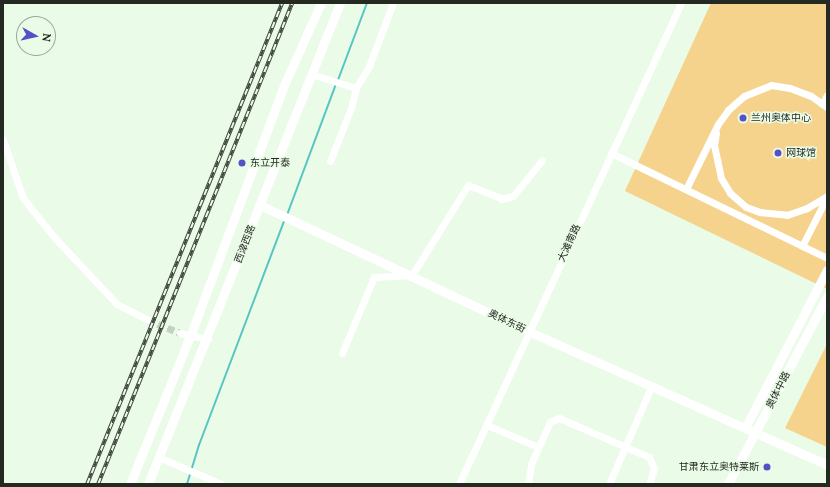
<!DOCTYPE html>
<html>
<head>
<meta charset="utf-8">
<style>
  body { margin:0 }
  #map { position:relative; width:830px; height:487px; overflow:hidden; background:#eafbe7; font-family:Lora,"Noto Sans SC",serif }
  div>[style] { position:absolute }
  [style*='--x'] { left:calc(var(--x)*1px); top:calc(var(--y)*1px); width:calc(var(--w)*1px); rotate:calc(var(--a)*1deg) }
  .green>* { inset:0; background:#f5d38c }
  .stream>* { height:2px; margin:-1px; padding:0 1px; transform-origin:1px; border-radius:1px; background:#57c4c5 }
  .minor-tunnel>* { height:7px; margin-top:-3.5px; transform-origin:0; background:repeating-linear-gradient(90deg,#c2d1c0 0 7px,transparent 0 10.5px) }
  .minor>* { height:7px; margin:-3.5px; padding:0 3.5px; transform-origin:3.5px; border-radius:3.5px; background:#fff }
  .major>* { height:9px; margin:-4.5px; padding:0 4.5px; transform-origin:4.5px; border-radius:4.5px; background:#fff }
  .rail>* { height:3.5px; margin-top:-1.75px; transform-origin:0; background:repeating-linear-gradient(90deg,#eafbe7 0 6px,#40483e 0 12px); box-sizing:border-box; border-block:1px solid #40483e }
  .dots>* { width:11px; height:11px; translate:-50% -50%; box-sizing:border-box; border:2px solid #eafbe7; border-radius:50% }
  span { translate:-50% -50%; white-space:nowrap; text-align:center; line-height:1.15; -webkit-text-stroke:3px #eafbe7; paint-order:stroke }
  .poi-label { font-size:10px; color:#242a22 }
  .left { translate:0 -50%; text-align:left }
  .right { translate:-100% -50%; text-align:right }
  .street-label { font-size:10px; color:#242a22 }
  .frame { position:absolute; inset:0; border:4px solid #242a22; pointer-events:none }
  .north { position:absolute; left:16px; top:16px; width:40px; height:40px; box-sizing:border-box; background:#eafbe7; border:1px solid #9ba798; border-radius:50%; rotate:98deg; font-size:11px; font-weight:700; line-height:16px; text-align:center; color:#242a22 }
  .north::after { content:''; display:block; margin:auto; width:14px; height:18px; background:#5450c7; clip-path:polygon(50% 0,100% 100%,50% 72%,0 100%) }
</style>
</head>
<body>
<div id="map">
  <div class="green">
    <div style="clip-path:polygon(711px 3px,827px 3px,827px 289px,625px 191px)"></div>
    <div style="clip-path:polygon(827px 344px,827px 447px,785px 428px)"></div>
  </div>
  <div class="stream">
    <div style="--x:338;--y:80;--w:82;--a:-69.4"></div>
    <div style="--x:287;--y:215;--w:140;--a:-69.5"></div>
    <div style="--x:187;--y:484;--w:41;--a:-72.9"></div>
    <div style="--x:199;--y:445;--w:242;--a:-69.2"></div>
  </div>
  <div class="minor-tunnel">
    <div style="--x:148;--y:320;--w:35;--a:22"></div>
  </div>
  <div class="minor">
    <div style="--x:311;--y:74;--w:47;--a:17.3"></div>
    <div style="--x:356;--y:88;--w:26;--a:-59"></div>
    <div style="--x:369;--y:66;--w:67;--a:-69.1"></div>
    <div style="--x:822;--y:104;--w:10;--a:-61"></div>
    <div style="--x:716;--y:133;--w:12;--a:99"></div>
    <div style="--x:714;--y:145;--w:34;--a:78"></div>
    <div style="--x:721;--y:178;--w:17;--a:59"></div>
    <div style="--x:730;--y:193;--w:21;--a:41"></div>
    <div style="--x:746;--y:207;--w:15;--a:20"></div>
    <div style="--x:760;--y:212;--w:27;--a:6"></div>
    <div style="--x:787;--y:215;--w:21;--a:-19"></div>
    <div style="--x:807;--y:208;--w:23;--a:-31"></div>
    <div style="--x:3;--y:140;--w:61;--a:71"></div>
    <div style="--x:23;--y:198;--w:50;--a:51.5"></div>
    <div style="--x:54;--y:237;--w:92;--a:46.8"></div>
    <div style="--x:117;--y:304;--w:35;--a:27"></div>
    <div style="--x:611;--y:153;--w:240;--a:25.9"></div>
    <div style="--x:330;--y:161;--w:57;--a:-68.4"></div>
    <div style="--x:351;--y:108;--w:21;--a:-76"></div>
    <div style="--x:686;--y:189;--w:72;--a:-63.8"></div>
    <div style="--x:718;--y:124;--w:17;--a:-54"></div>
    <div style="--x:728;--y:110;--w:21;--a:-41"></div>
    <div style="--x:744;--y:96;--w:29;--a:-22"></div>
    <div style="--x:771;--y:85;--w:19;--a:9"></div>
    <div style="--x:790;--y:88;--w:22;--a:21"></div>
    <div style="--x:811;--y:96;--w:19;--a:35"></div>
    <div style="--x:802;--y:246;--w:55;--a:-63"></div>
    <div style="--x:180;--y:333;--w:29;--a:12"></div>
    <div style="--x:342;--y:353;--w:82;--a:-67.2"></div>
    <div style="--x:374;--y:277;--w:38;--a:-3"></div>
    <div style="--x:412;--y:275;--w:106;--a:-58.1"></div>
    <div style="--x:468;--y:185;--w:37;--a:22"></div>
    <div style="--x:502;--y:199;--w:11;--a:-15"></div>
    <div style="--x:513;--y:196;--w:46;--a:-51.1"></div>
    <div style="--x:487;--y:425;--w:56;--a:23.3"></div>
    <div style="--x:158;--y:457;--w:69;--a:22.9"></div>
    <div style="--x:459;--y:484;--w:530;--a:-65.22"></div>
    <div style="--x:528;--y:484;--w:20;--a:-81"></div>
    <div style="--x:531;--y:464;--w:46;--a:-65.7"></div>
    <div style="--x:550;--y:422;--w:10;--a:-24"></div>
    <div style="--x:559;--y:418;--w:98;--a:23.4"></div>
    <div style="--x:649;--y:457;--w:13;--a:67"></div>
    <div style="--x:654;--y:469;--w:16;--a:108"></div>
    <div style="--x:609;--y:484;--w:108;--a:-66.5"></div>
  </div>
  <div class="major">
    <div style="--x:260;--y:205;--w:296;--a:25.2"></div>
    <div style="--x:528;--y:331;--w:328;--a:24.1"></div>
    <div style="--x:745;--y:428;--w:178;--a:-62.6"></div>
    <div style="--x:130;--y:484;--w:162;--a:-67.9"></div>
    <div style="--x:191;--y:334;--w:268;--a:-69.5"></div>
    <div style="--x:285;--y:83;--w:88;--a:-65.8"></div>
    <div style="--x:148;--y:484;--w:518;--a:-68.24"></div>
    <div style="--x:728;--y:484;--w:212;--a:-62.2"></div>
  </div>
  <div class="rail">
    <div style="--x:87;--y:484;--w:519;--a:-67.93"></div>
    <div style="--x:98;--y:484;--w:519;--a:-68.03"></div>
  </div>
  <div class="dots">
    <div style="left:743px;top:118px;background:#5450c7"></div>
    <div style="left:778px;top:153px;background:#5450c7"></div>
    <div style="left:242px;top:163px;background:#5450c7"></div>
    <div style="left:767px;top:467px;background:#5450c7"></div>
  </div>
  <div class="poi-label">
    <span class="left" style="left:751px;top:118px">兰州奥体中心</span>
    <span class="left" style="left:786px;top:153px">网球馆</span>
    <span class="left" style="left:250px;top:163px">东立开泰</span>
    <span class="right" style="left:759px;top:467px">甘肃东立奥特莱斯</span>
  </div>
  <div class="street-label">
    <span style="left:569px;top:243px;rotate:-65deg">大滩南路</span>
    <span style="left:245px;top:244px;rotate:-69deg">西津西路</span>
    <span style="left:507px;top:321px;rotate:26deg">奥体东街</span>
    <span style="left:778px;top:390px;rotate:-63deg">奥体中路</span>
  </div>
  <div class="frame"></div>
  <div class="north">N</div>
</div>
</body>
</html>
